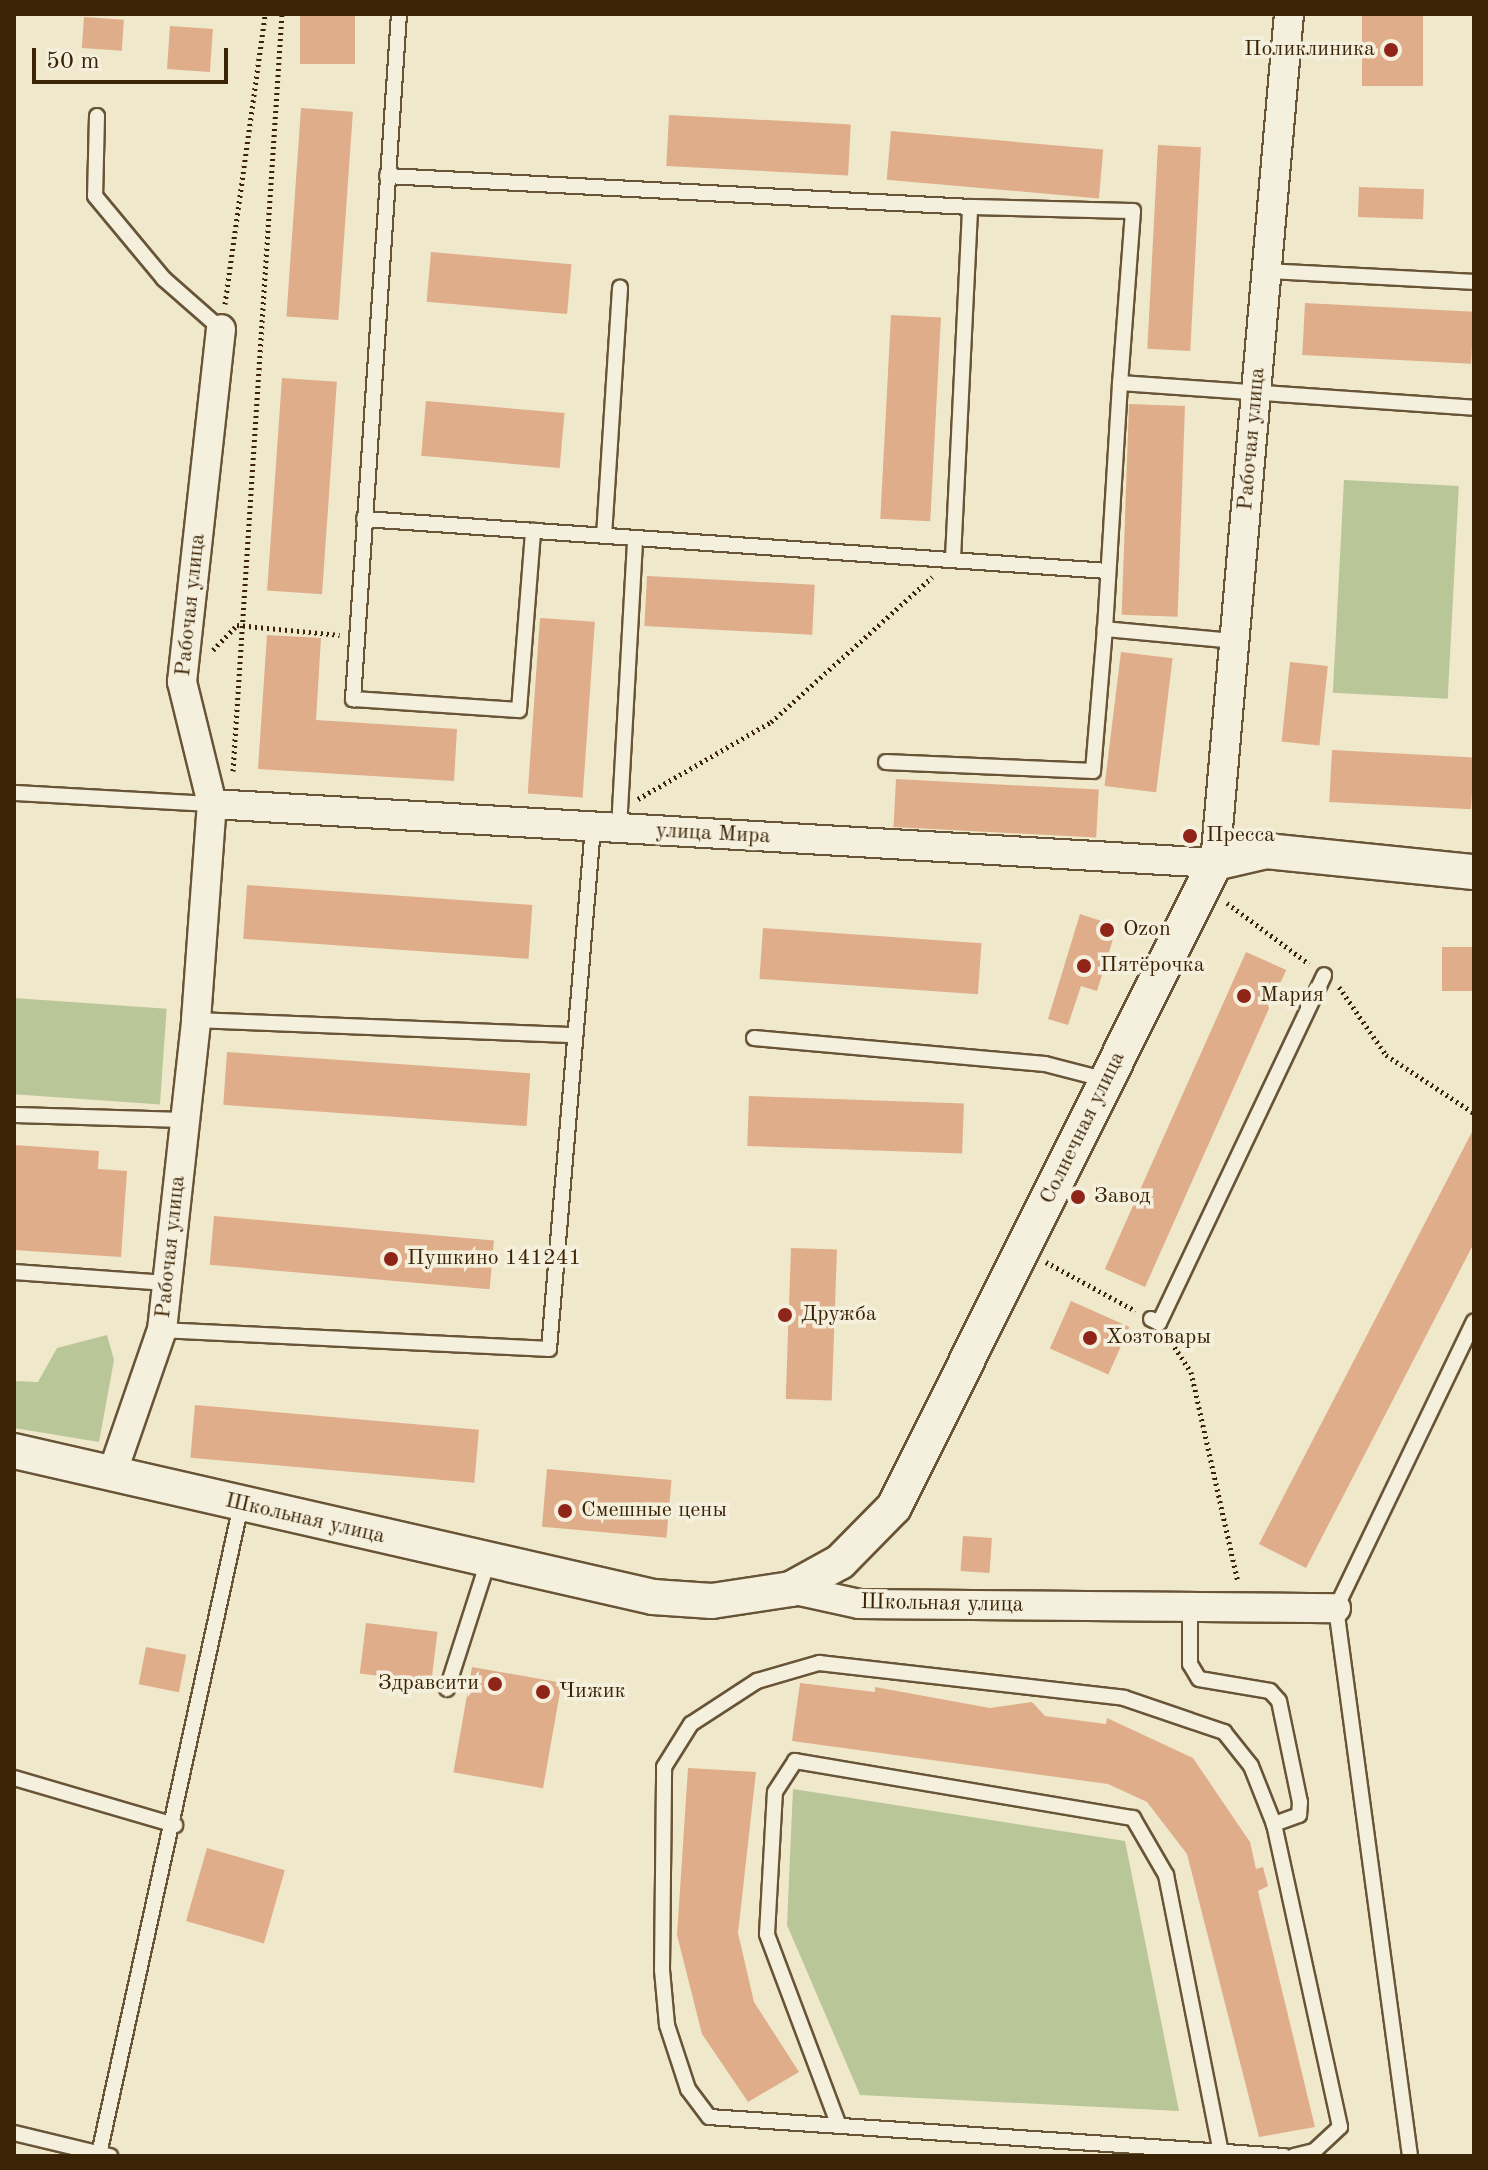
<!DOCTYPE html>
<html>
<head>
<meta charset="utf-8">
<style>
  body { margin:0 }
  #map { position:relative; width:1488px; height:2170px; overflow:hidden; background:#f0e8cb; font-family:"Old Standard TT",serif }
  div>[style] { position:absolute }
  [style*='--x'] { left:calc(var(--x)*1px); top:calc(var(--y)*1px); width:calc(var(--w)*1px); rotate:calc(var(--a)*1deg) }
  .green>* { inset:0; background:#b9c698; transform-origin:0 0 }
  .building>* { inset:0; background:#dfad8a; transform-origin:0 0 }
  .path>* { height:5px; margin-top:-2.5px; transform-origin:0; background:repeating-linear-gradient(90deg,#3b2305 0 2px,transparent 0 6px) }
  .roads { filter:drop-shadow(2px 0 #685436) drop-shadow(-2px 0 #685436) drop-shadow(0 2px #685436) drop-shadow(0 -2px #685436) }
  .service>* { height:14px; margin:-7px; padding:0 7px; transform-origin:7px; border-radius:7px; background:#f5f0dd }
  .minor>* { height:28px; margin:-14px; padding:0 14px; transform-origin:14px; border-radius:14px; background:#f5f0dd }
  .tertiary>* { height:34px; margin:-17px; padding:0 17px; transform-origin:17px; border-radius:17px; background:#f5f0dd }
  .dots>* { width:22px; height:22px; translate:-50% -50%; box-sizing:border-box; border:4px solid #f5f0dd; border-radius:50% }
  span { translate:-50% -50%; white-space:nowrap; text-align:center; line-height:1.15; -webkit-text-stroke:7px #f5f0dd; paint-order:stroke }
  .poi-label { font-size:22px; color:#3b2305 }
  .right { translate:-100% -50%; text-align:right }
  .left { translate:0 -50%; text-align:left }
  .street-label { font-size:22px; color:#3b2305 }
  .frame { position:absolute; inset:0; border:16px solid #3b2305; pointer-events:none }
  .scale { position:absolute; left:32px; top:48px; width:196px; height:36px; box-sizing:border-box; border:4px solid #3b2305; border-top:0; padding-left:10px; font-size:24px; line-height:28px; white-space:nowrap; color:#3b2305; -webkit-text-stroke:6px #f5f0dd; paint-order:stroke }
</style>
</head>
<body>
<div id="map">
  <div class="green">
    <div style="left:1344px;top:480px;width:115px;height:213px;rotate:3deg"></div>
    <div style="left:14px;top:998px;width:153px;height:96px;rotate:4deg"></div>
    <div style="clip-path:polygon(107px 1335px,114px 1360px,99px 1442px,14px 1428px,14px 1381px,38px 1382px,57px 1348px)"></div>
    <div style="clip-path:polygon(793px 1789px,1125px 1841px,1179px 2111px,860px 2095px,787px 1925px)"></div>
  </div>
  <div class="building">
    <div style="left:300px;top:14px;width:55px;height:50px"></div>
    <div style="left:1362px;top:14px;width:61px;height:72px"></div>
    <div style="left:84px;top:17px;width:40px;height:31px;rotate:4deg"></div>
    <div style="left:170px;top:26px;width:43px;height:43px;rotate:4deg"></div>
    <div style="left:301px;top:108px;width:52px;height:209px;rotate:4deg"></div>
    <div style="left:669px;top:115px;width:182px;height:51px;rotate:3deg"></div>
    <div style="left:891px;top:131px;width:213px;height:49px;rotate:5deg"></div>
    <div style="left:1158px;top:145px;width:43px;height:204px;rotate:3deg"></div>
    <div style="left:1359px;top:187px;width:65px;height:30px;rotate:2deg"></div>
    <div style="left:431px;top:252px;width:141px;height:50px;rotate:5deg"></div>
    <div style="left:1305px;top:303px;width:169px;height:52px;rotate:3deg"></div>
    <div style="left:891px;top:315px;width:50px;height:204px;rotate:3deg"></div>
    <div style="left:282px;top:378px;width:55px;height:213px;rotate:4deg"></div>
    <div style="left:426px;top:401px;width:139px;height:55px;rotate:5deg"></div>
    <div style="left:1129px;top:404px;width:56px;height:211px;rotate:2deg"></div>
    <div style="left:647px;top:576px;width:168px;height:50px;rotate:3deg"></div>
    <div style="left:540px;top:618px;width:55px;height:176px;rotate:4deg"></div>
    <div style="clip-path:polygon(267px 635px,321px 638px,316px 720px,457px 729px,454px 781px,258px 769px)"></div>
    <div style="left:1121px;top:652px;width:52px;height:135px;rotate:7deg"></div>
    <div style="left:1290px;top:662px;width:38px;height:80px;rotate:6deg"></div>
    <div style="left:1332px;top:750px;width:142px;height:52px;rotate:3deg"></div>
    <div style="left:896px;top:779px;width:203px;height:48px;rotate:3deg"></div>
    <div style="left:247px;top:885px;width:286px;height:54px;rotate:4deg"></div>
    <div style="clip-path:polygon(1080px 914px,1117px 926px,1097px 991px,1081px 986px,1068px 1025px,1048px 1019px)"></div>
    <div style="left:763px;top:928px;width:219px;height:51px;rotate:4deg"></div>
    <div style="left:1474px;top:947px;width:44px;height:32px;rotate:90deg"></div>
    <div style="left:1246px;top:952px;width:44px;height:347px;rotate:24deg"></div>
    <div style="left:227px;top:1052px;width:304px;height:53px;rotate:4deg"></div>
    <div style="left:749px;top:1096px;width:215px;height:50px;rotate:2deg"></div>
    <div style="clip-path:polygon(1474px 1128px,1474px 1243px,1306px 1568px,1259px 1544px)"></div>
    <div style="clip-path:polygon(14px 1145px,99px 1151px,98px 1169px,127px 1171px,121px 1257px,14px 1250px)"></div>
    <div style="left:214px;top:1216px;width:281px;height:49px;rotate:5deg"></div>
    <div style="left:791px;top:1248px;width:46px;height:151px;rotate:2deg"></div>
    <div style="left:1071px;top:1301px;width:64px;height:52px;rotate:24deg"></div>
    <div style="left:195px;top:1405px;width:285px;height:53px;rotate:5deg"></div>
    <div style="left:547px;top:1469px;width:125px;height:58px;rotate:5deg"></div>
    <div style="left:963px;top:1536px;width:29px;height:35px;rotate:4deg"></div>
    <div style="left:366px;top:1623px;width:72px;height:51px;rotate:7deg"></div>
    <div style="left:146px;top:1647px;width:41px;height:38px;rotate:11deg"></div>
    <div style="left:472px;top:1667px;width:91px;height:107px;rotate:10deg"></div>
    <div style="clip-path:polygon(800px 1683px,875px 1692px,875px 1687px,990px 1708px,1032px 1702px,1045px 1716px,1106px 1724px,1107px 1718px,1193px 1758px,1250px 1842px,1256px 1869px,1263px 1867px,1268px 1886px,1258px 1891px,1315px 2127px,1259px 2137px,1187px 1854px,1147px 1802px,1108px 1784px,792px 1741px)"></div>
    <div style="clip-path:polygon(688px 1768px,756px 1772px,738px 1933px,754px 2002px,799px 2072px,748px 2102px,702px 2034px,677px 1935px)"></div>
    <div style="left:207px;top:1848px;width:81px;height:76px;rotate:16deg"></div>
  </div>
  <div class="path">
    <div style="--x:225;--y:304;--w:293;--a:-82.1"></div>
    <div style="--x:213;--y:650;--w:35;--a:-46"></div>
    <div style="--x:237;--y:625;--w:103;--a:5.5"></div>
    <div style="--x:233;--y:771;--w:759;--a:-86.3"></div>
    <div style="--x:638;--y:799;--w:154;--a:-30.1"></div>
    <div style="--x:771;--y:722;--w:217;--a:-42"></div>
    <div style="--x:1227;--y:903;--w:102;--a:36.6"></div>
    <div style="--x:1339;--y:987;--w:83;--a:55.3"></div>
    <div style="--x:1386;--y:1055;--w:105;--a:33.4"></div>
    <div style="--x:1046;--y:1262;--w:102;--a:28.6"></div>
    <div style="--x:1168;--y:1337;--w:42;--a:56.7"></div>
    <div style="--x:1191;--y:1372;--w:215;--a:77.4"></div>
  </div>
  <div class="roads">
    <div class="service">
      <div style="--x:399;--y:14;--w:687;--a:93.84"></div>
      <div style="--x:353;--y:699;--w:166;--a:3.8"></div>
      <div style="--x:519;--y:710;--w:180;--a:-85.5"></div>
      <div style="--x:97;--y:116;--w:80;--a:91.4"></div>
      <div style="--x:95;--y:196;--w:108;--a:50.3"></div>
      <div style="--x:164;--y:279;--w:76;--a:41.3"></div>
      <div style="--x:387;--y:176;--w:584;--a:3.04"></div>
      <div style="--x:1267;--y:271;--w:207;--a:3"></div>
      <div style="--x:364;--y:519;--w:746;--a:4"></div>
      <div style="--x:604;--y:536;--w:249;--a:-86.3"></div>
      <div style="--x:953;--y:558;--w:351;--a:-87.2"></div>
      <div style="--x:970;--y:207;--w:163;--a:1.4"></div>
      <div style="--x:1133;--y:211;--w:172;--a:94.3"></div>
      <div style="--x:1234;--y:641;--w:130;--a:-174.7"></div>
      <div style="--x:1105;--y:629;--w:246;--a:-86.5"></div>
      <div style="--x:1120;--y:383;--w:355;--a:4"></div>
      <div style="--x:886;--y:762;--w:207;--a:2.5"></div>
      <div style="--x:1093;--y:771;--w:143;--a:-85.2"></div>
      <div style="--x:14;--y:793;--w:198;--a:3.2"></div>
      <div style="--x:619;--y:828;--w:290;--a:-86.8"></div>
      <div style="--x:196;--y:1020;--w:379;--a:2.3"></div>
      <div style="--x:754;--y:1038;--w:292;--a:5.1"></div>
      <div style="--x:1045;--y:1064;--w:64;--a:14.5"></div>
      <div style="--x:14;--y:1115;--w:171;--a:1.7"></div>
      <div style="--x:14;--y:1272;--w:153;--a:4.1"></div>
      <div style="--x:1151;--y:1319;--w:9;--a:27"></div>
      <div style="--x:1159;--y:1323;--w:385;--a:-64.6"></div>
      <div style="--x:162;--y:1330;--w:387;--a:2.8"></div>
      <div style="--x:549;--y:1349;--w:524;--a:-85.18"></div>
      <div style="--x:1190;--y:1607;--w:57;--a:90"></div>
      <div style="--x:1190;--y:1664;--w:17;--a:59"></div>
      <div style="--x:1199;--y:1679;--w:72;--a:9.6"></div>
      <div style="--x:1270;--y:1691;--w:13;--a:48"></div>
      <div style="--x:1279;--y:1701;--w:103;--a:78.3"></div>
      <div style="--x:1300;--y:1802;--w:13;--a:94"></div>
      <div style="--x:1299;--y:1815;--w:27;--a:160"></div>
      <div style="--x:447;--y:1689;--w:134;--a:-72.2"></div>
      <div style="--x:14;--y:1778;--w:168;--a:16.3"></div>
      <div style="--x:839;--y:2126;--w:205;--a:-110.6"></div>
      <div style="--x:767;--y:1934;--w:142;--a:-86.8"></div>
      <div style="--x:775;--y:1792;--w:37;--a:-57"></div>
      <div style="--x:795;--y:1761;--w:343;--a:9.6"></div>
      <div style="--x:1133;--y:1818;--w:66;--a:59.9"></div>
      <div style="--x:1166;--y:1875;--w:282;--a:78.8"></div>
      <div style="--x:14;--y:2133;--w:99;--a:13.5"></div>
      <div style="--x:99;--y:2154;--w:664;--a:-77.66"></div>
      <div style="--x:1284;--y:2156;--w:576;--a:-176.12"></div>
      <div style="--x:709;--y:2117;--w:35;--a:-127"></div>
      <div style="--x:688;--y:2089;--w:67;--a:-108.2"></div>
      <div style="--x:667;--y:2025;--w:55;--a:-95.2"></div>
      <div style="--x:662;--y:1970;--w:203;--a:-89.4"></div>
      <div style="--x:664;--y:1767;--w:51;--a:-57.9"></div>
      <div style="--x:691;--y:1724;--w:79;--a:-33.1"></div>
      <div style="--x:757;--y:1681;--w:65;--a:-16.2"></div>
      <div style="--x:819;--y:1663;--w:307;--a:6.5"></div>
      <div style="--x:1124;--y:1698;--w:106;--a:18.8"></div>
      <div style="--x:1224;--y:1732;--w:43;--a:51.5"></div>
      <div style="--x:1251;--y:1766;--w:62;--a:68.4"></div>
      <div style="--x:1274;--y:1824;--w:310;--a:77.7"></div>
      <div style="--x:1340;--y:2127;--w:35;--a:137"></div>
      <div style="--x:1314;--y:2151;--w:21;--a:166"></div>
      <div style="--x:1410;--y:2156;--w:553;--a:-97.69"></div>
      <div style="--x:1336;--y:1608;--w:318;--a:-64.3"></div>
    </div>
    <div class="minor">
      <div style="--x:212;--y:804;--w:1005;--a:3.37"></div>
      <div style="--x:1215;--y:863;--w:852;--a:-85.02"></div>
      <div style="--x:112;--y:1474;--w:152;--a:-70.9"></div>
      <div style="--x:162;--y:1330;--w:312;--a:-83.7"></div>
      <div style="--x:196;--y:1020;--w:217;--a:-85.8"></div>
      <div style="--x:212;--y:804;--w:126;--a:-103.8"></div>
      <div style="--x:182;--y:682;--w:355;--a:-83.7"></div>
      <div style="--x:791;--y:1589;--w:70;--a:12.4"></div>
      <div style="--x:859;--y:1604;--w:477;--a:0.5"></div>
    </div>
    <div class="tertiary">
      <div style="--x:14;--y:1451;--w:655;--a:12.87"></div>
      <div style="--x:653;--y:1597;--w:59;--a:3.9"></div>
      <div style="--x:712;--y:1601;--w:80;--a:-8.6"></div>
      <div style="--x:791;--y:1589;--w:56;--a:-28.9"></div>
      <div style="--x:840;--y:1562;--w:77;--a:-45.5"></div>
      <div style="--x:894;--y:1507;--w:720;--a:-63.51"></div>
      <div style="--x:1215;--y:863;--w:52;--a:-13.2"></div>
      <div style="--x:1266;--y:851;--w:209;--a:5.8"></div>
    </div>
  </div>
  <div class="dots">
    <div style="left:1391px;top:50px;background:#8f2418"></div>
    <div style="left:1190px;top:836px;background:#8f2418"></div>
    <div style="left:1107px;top:930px;background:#8f2418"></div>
    <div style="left:1084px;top:966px;background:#8f2418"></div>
    <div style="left:1244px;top:996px;background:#8f2418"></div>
    <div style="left:1078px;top:1197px;background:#8f2418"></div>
    <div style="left:391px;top:1259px;background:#8f2418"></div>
    <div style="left:785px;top:1315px;background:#8f2418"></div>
    <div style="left:1090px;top:1338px;background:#8f2418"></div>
    <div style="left:565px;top:1511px;background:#8f2418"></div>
    <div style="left:495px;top:1684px;background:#8f2418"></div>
    <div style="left:543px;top:1692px;background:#8f2418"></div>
  </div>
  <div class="poi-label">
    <span class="right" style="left:1375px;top:50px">Поликлиника</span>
    <span class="left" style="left:1206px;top:836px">Пресса</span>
    <span class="left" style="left:1123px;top:930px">Ozon</span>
    <span class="left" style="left:1100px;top:966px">Пятёрочка</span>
    <span class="left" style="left:1260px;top:996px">Мария</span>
    <span class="left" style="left:1094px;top:1197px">Завод</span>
    <span class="left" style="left:407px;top:1259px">Пушкино 141241</span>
    <span class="left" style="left:801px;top:1315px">Дружба</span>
    <span class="left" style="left:1106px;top:1338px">Хозтовары</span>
    <span class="left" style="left:581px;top:1511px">Смешные цены</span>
    <span class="right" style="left:479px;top:1684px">Здравсити</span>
    <span class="left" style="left:559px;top:1692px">Чижик</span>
  </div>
  <div class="street-label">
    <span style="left:1252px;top:439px;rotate:-85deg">Рабочая улица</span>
    <span style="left:191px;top:605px;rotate:-84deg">Рабочая улица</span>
    <span style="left:713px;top:834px;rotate:3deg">улица Мира</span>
    <span style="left:1083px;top:1128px;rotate:-64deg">Солнечная улица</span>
    <span style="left:171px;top:1247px;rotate:-84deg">Рабочая улица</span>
    <span style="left:305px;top:1519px;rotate:13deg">Школьная улица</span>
    <span style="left:942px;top:1604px;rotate:1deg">Школьная улица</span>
  </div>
  <div class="frame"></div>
  <div class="scale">50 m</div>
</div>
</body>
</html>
